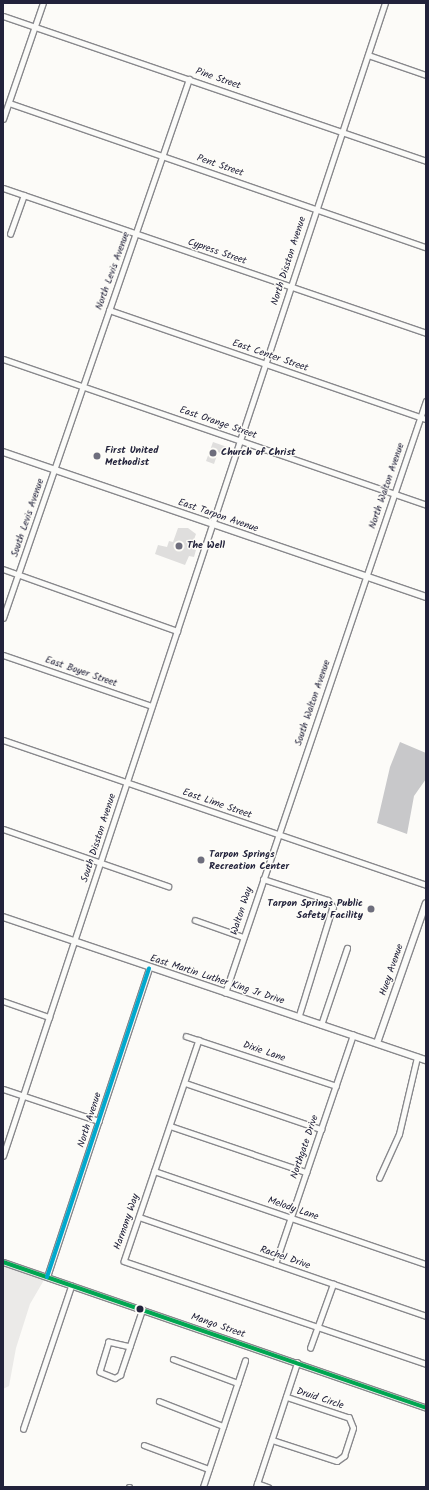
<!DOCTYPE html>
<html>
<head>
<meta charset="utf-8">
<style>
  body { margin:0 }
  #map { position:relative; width:429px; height:1490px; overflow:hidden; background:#fcfbf8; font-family:Kalam,sans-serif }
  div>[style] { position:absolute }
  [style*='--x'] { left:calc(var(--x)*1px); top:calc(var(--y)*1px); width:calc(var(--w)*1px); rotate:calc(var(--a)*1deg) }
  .green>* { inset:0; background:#ebeae8 }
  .water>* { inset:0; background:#c8c8ca }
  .building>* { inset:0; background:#dfdedd }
  .roads { filter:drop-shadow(1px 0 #88888c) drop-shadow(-1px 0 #88888c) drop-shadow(0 1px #88888c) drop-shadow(0 -1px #88888c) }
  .street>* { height:4.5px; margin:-2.25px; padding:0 2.25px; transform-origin:2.25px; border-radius:2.25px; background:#fbfbf9 }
  .secondary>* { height:6px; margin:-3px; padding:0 3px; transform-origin:3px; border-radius:3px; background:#fbfbf9 }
  .bus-1>* { height:4px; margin:-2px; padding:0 2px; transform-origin:2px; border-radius:2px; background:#00a651 }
  .bus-2>* { height:4px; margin:-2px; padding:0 2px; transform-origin:2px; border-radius:2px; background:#00a9ce }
  .dots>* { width:11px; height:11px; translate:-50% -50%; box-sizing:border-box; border:2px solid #fdfcf7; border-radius:50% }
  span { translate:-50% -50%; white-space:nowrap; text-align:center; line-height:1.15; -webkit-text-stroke:3px #fdfcf7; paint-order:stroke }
  .street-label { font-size:10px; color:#22223b }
  .poi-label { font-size:10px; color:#22223b; font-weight:700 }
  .left { translate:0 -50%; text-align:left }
  .right { translate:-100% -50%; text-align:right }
  .frame { position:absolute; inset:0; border:4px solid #22223b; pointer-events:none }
</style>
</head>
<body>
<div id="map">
  <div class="green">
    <div style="clip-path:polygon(3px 1265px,44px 1280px,30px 1304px,16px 1348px,9px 1386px,3px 1389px)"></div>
  </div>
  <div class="water">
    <div style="clip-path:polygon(400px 742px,426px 753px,426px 779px,414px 796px,407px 834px,377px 823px,390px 767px)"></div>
  </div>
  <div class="building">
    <div style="clip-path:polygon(213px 442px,227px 447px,225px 455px,218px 452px,214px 464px,206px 461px)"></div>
    <div style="clip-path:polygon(178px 528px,188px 528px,196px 534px,191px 548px,196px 550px,194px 557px,189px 556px,185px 565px,155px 554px,158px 545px,167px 547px,169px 541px,173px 542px)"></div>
  </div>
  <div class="roads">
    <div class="street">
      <div style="--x:3;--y:16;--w:447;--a:18.9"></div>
      <div style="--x:368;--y:55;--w:61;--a:19"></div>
      <div style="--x:9;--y:103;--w:441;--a:19.1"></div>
      <div style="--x:3;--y:119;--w:123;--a:-71"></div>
      <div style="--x:3;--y:188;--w:447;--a:18.9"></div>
      <div style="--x:10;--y:234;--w:41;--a:-70.3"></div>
      <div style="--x:109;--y:310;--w:335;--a:19"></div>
      <div style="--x:3;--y:359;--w:447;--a:19"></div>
      <div style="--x:3;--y:569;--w:185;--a:19.6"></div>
      <div style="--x:3;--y:618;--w:570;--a:-70.96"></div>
      <div style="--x:3;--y:655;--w:157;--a:18.9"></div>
      <div style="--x:3;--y:740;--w:447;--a:18.9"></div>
      <div style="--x:3;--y:829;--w:175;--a:19.1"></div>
      <div style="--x:263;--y:879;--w:68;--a:17.9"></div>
      <div style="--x:328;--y:900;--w:9;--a:54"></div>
      <div style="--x:333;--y:907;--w:115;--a:107.2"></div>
      <div style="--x:195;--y:920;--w:51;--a:19.5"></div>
      <div style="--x:225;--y:993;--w:625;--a:-71.25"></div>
      <div style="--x:3;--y:1001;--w:49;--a:19.2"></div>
      <div style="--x:321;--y:1025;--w:81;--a:-71.3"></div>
      <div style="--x:186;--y:1036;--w:158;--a:18.4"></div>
      <div style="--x:199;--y:1040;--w:233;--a:108.7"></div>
      <div style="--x:124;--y:1261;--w:319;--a:18.8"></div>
      <div style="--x:185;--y:1083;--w:144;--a:18.7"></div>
      <div style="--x:3;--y:1089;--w:101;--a:18.4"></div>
      <div style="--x:170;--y:1126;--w:144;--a:18.7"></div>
      <div style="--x:3;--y:1156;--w:1215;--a:-71.67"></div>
      <div style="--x:154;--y:1171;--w:287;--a:18.9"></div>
      <div style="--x:379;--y:1178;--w:48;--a:-65.6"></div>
      <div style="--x:399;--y:1134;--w:79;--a:-76.8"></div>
      <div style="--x:139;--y:1217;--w:304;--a:19"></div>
      <div style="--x:3;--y:1262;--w:447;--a:19"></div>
      <div style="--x:275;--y:1264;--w:242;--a:-71.2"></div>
      <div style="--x:47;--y:1277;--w:325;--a:-71.7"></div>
      <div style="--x:130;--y:1347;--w:22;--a:-167"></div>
      <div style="--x:109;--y:1342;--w:31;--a:107"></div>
      <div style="--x:100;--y:1372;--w:16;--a:22"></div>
      <div style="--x:115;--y:1378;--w:6;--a:-31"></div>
      <div style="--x:120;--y:1375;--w:69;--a:-71.3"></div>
      <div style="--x:310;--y:1348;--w:68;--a:-70.2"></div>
      <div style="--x:173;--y:1359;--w:69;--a:20.3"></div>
      <div style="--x:159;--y:1401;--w:69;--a:21.3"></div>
      <div style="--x:23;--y:1429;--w:151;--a:-71.4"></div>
      <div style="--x:272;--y:1440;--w:68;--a:17.9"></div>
      <div style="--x:337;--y:1461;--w:9;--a:-36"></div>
      <div style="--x:344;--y:1456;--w:29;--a:-72"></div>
      <div style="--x:353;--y:1428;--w:11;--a:-112"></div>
      <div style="--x:349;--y:1418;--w:66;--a:-161.6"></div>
      <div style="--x:144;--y:1445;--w:69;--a:20.3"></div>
      <div style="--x:257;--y:1483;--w:12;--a:20"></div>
      <div style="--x:129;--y:1487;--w:1;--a:0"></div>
      <div style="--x:203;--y:1487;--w:133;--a:-71.6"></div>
      <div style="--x:256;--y:1487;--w:131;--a:-71.7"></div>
    </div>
    <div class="secondary">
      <div style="--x:3;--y:452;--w:447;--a:18.9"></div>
      <div style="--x:3;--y:917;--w:447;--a:18.7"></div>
      <div style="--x:377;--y:1043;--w:148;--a:-70.7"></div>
    </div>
  </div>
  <div class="bus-1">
    <div style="--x:3;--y:1262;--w:447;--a:19"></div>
  </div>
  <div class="bus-2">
    <div style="--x:47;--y:1277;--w:325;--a:-71.7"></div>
  </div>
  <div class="dots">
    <div style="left:213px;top:453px;background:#6e6e7d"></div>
    <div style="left:97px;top:456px;background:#6e6e7d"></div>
    <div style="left:179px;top:546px;background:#6e6e7d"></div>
    <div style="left:201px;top:860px;background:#6e6e7d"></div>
    <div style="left:371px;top:909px;background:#6e6e7d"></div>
    <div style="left:140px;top:1309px;background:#22223b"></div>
  </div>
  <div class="street-label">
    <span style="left:218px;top:79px;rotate:19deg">Pine Street</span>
    <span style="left:220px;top:166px;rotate:19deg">Pent Street</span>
    <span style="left:217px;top:252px;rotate:19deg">Cypress Street</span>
    <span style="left:289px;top:261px;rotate:-72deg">North Disston Avenue</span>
    <span style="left:113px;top:271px;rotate:-70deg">North Levis Avenue</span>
    <span style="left:270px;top:356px;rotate:19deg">East Center Street</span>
    <span style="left:218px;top:423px;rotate:19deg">East Orange Street</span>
    <span style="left:387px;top:486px;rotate:-71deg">North Walton Avenue</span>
    <span style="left:218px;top:516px;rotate:19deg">East Tarpon Avenue</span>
    <span style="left:28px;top:518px;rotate:-71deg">South Levis Avenue</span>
    <span style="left:81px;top:672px;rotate:19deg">East Boyer Street</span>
    <span style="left:313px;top:703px;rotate:-71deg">South Walton Avenue</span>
    <span style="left:217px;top:804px;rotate:19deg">East Lime Street</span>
    <span style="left:99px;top:838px;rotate:-72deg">South Disston Avenue</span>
    <span style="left:242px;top:911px;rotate:-72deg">Walton Way</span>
    <span style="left:392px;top:970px;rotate:-71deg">Huey Avenue</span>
    <span style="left:217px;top:980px;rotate:18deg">East Martin Luther King Jr Drive</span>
    <span style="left:264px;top:1052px;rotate:19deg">Dixie Lane</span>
    <span style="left:90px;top:1120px;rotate:-72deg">North Avenue</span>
    <span style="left:305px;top:1147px;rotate:-71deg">Northgate Drive</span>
    <span style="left:293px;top:1209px;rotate:19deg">Melody Lane</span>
    <span style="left:127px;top:1222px;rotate:-71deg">Harmony Way</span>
    <span style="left:285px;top:1258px;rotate:19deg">Rachel Drive</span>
    <span style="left:218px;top:1326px;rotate:19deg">Mango Street</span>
    <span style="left:320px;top:1399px;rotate:18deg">Druid Circle</span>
  </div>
  <div class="poi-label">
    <span class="left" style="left:105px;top:456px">First United<br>Methodist</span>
    <span class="left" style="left:221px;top:453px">Church of Christ</span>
    <span class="left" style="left:187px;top:546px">The Well</span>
    <span class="left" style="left:209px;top:860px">Tarpon Springs<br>Recreation Center</span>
    <span class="right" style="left:363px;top:909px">Tarpon Springs Public<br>Safety Facility</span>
  </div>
  <div class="frame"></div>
</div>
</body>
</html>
